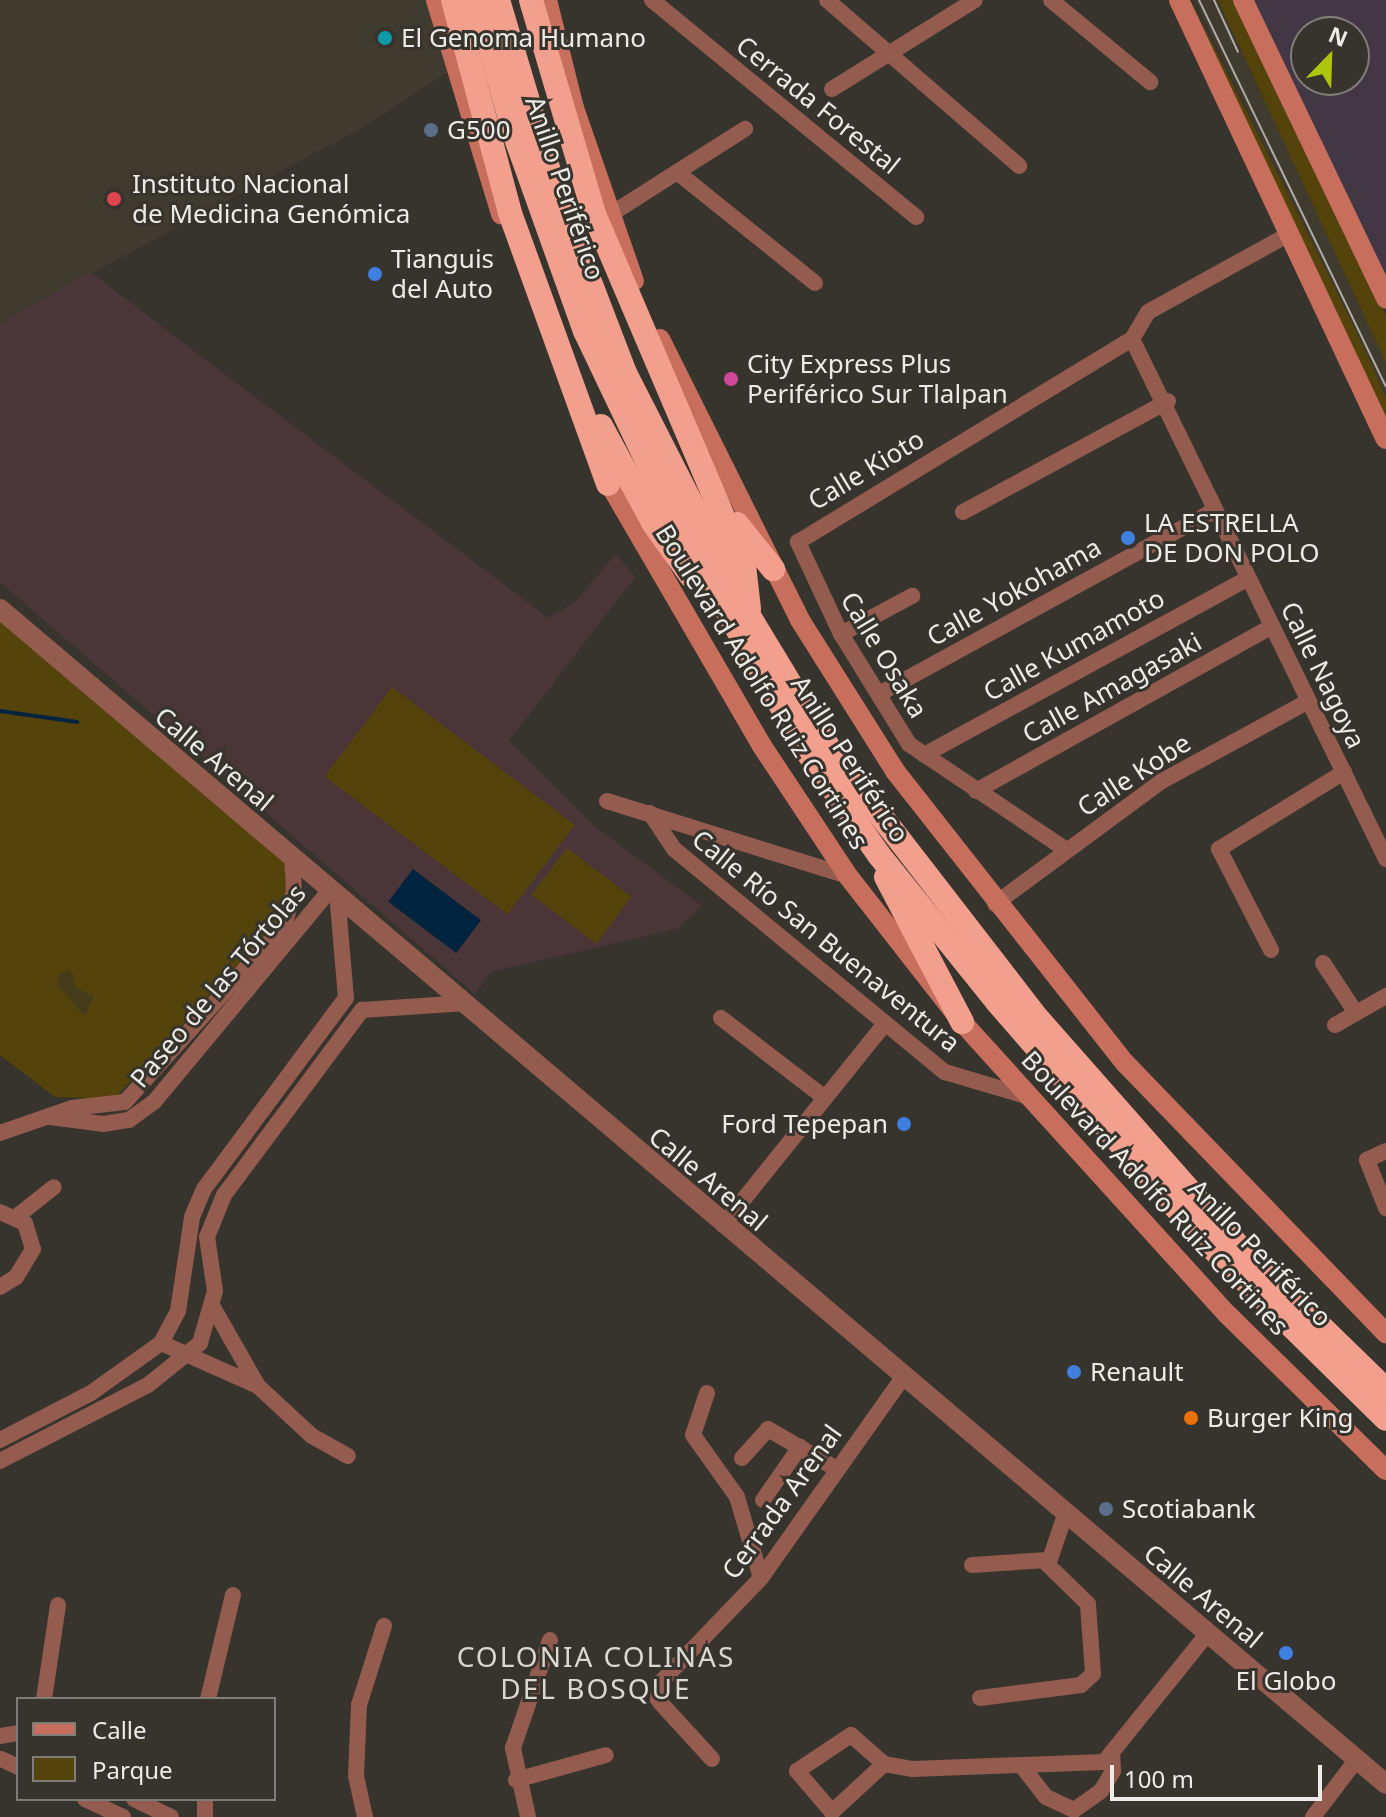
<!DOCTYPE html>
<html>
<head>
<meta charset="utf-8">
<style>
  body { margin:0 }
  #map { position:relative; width:1386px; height:1817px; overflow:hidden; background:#36342d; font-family:"Noto Sans",sans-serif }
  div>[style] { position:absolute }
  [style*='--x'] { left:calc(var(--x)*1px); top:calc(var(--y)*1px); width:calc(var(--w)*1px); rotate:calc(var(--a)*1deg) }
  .commercial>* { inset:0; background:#433745 }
  .built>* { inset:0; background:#3f3b2e }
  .education>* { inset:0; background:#4a3538 }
  .green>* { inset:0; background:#54440c; transform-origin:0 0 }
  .sand>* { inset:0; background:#443b1b }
  .water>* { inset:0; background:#002340; transform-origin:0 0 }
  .stream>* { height:4px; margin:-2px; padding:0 2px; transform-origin:2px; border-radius:2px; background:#002340 }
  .minor>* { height:16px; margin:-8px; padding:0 8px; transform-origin:8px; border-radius:8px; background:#945b4f }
  .tertiary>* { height:20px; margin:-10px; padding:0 10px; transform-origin:10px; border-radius:10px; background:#945b4f }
  .secondary>* { height:20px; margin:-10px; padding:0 10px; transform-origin:10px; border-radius:10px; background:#c86e5d }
  .motorway>* { height:24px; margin:-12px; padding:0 12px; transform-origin:12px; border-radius:12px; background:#f39f8e }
  .tram>* { height:2px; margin:-1px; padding:0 1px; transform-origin:1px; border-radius:1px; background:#afada8 }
  .dots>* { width:22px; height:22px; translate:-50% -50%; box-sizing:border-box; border:4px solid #36342d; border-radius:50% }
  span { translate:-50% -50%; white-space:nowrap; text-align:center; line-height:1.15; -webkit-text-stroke:6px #36342d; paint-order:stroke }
  .poi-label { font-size:26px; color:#edebe7 }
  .left { translate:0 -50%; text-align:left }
  .right { translate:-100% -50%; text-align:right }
  .street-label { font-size:26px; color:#edebe7 }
  .neighbourhood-label { font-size:28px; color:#dbd8cf; letter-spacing:2px }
  .legend { position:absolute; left:16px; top:1697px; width:260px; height:104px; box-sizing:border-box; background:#36342d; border:2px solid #7f7d77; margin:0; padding:10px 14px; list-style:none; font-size:24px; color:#edebe7 }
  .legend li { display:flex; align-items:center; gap:16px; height:40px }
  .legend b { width:40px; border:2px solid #7f7d77 }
  .north { position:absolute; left:1290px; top:16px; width:80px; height:80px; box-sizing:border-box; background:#36342d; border:2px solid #7f7d77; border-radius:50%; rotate:23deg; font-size:22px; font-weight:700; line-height:32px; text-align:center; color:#edebe7 }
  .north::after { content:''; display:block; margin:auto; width:28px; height:36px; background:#aec60c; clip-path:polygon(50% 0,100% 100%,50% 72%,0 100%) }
  .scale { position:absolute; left:1110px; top:1765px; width:212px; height:36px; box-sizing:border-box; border:4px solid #edebe7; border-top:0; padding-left:10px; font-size:24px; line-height:28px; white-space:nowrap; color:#edebe7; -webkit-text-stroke:6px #36342d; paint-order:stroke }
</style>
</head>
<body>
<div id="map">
  <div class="commercial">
    <div style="clip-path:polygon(evenodd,1244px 0,1386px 0,1386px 298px,1244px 0,1306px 32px,1354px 32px,1354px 80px,1306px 80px,1306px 32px)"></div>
  </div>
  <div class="built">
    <div style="clip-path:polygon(0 0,429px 0,451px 70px,365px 126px,0 323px)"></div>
    <div style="clip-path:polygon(1194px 0,1218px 0,1386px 362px,1386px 397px)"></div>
  </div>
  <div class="education">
    <div style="clip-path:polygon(90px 272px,548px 618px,575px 602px,616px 554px,635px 577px,509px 741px,593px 825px,702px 906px,677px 929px,491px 972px,475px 994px,0 582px,0 323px)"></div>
  </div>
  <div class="green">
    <div style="clip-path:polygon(1191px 0,1360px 339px,1386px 397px,1386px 426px)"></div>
    <div style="clip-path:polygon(1218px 0,1238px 0,1386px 315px,1386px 363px)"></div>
    <div style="clip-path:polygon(0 618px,285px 862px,288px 910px,114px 1099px,55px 1097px,0 1055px)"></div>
    <div style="left:392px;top:687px;width:229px;height:112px;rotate:37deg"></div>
    <div style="left:567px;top:848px;width:81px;height:59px;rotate:37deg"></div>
  </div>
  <div class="sand">
    <div style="clip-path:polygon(71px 970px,77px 988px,94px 997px,84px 1016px,59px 986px,57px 976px)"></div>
  </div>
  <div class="water">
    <div style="left:413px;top:869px;width:85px;height:41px;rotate:37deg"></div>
  </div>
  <div class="stream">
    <div style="--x:0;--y:711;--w:78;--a:8.1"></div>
  </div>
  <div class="minor">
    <div style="--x:652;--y:0;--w:342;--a:39.4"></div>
    <div style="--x:827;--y:0;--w:254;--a:40.8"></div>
    <div style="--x:1051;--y:0;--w:129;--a:39.6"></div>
    <div style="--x:832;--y:89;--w:168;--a:-31.9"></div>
    <div style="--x:677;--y:172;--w:177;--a:38.8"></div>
    <div style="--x:611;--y:214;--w:159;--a:-32.4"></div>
    <div style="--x:1132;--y:339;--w:579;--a:63.97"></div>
    <div style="--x:963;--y:512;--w:233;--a:-28.4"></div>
    <div style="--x:841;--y:634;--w:81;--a:-28.2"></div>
    <div style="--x:879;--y:694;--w:383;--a:-28.7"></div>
    <div style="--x:924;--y:755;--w:369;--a:-28.6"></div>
    <div style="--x:976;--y:791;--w:339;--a:-29.1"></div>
    <div style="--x:607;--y:801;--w:252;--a:17.3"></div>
    <div style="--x:650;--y:813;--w:43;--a:56.3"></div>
    <div style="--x:674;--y:849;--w:351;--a:39.5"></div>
    <div style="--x:945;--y:1072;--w:91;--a:16.6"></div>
    <div style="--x:1065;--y:849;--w:188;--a:-146.1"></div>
    <div style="--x:909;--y:744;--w:129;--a:-121.7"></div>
    <div style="--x:841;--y:634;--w:102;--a:-115.1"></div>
    <div style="--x:798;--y:542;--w:391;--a:-31.3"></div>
    <div style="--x:1132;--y:339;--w:31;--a:-59"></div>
    <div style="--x:1148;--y:312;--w:163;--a:-28.9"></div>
    <div style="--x:995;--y:904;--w:207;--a:-36.4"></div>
    <div style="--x:1162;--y:781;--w:167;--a:-28.6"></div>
    <div style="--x:1271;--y:950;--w:114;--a:-117.2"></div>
    <div style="--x:1219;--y:849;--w:147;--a:-31.6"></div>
    <div style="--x:1323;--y:963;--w:60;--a:56.6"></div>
    <div style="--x:721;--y:1018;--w:131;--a:37.6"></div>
    <div style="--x:1335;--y:1025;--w:59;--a:-29.6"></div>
    <div style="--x:50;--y:1117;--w:53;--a:7.5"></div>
    <div style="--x:103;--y:1124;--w:26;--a:-9"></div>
    <div style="--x:129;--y:1120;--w:31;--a:-36"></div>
    <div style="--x:154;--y:1102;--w:277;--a:-50.3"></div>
    <div style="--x:0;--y:1133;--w:76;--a:-19.1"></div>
    <div style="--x:72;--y:1108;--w:53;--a:-6.5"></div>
    <div style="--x:125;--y:1102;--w:237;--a:-47.9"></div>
    <div style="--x:284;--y:926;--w:36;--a:-74"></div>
    <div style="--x:294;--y:891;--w:35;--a:-93"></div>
    <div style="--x:1386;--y:1151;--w:21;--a:155"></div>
    <div style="--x:1367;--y:1160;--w:52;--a:68.4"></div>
    <div style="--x:0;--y:1212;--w:27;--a:24"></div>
    <div style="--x:25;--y:1223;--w:27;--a:73"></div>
    <div style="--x:33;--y:1249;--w:33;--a:121"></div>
    <div style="--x:16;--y:1277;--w:19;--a:148"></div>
    <div style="--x:16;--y:1217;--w:48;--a:-38.3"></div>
    <div style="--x:723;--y:1225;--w:257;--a:-51.2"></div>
    <div style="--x:214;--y:1309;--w:89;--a:60.3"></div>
    <div style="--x:258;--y:1386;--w:74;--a:42.8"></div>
    <div style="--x:312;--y:1436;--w:41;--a:29.1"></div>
    <div style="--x:161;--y:1343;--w:106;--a:23.9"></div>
    <div style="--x:707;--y:1393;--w:44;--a:108.4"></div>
    <div style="--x:693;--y:1435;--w:76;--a:54.6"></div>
    <div style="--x:737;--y:1497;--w:84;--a:73.5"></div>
    <div style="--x:0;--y:1440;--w:102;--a:-27.3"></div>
    <div style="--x:91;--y:1393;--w:86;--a:-35.5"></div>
    <div style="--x:161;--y:1343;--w:36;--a:-62"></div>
    <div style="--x:178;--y:1311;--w:95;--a:-81.5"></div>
    <div style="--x:192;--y:1217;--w:30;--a:-67"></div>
    <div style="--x:204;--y:1189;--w:238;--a:-53.4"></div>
    <div style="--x:346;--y:998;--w:105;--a:-94.9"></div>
    <div style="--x:742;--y:1458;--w:39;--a:-48"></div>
    <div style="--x:768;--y:1429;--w:78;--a:30.2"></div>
    <div style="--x:0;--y:1461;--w:166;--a:-27.2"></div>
    <div style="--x:148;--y:1385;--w:67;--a:-38.9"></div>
    <div style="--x:200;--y:1343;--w:54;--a:-73.9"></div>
    <div style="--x:215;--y:1291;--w:55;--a:-98.4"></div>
    <div style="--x:207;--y:1237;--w:45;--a:-68"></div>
    <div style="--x:224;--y:1195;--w:231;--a:-53.3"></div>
    <div style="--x:362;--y:1010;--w:104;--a:-3.9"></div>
    <div style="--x:763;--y:1500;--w:65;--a:-55.1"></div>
    <div style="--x:972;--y:1565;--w:76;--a:-3.8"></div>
    <div style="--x:980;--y:1698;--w:102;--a:-7.3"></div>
    <div style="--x:1081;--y:1685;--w:16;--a:-43"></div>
    <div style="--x:1093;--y:1674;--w:70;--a:-94.1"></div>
    <div style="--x:1088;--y:1604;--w:56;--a:-135.7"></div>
    <div style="--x:1048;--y:1565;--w:53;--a:-71.2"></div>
    <div style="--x:44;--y:1699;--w:95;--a:-81.5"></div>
    <div style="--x:208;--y:1699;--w:107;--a:-76.5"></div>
    <div style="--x:0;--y:1736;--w:18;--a:-9"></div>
    <div style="--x:1;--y:1759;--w:19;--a:25"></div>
    <div style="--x:712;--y:1759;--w:80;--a:-132.5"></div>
    <div style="--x:658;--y:1700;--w:16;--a:-86"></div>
    <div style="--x:659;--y:1684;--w:147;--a:-46.1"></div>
    <div style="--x:761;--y:1578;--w:247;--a:-54.7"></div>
    <div style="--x:884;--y:1764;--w:71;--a:137.3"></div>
    <div style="--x:832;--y:1812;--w:54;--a:-130.5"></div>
    <div style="--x:797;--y:1771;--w:65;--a:-33.7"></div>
    <div style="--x:851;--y:1735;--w:44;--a:41.3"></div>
    <div style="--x:884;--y:1764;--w:28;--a:10"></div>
    <div style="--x:912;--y:1769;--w:192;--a:-2.1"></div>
    <div style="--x:1104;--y:1762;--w:166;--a:-51.1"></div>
    <div style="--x:1021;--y:1765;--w:41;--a:52"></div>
    <div style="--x:1046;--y:1797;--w:31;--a:25"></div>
    <div style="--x:1074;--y:1810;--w:33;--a:-35"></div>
    <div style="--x:1101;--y:1791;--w:23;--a:-59"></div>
    <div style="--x:1113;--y:1771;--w:17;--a:-93"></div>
    <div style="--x:516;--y:1780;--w:93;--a:-15.5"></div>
    <div style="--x:85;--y:1799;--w:42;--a:25.3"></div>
    <div style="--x:134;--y:1799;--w:41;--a:25.9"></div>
    <div style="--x:205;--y:1799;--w:18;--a:90"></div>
    <div style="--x:365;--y:1817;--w:42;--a:-102.4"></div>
    <div style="--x:356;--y:1776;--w:71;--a:-87.6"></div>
    <div style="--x:359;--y:1705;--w:83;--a:-72.4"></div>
    <div style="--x:528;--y:1817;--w:71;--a:-102.3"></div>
    <div style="--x:513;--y:1748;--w:114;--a:-71.1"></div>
    <div style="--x:1313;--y:1817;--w:73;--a:-52.8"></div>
  </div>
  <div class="tertiary">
    <div style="--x:0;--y:609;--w:1817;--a:40.29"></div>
  </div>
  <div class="secondary">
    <div style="--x:436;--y:0;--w:224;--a:73.1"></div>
    <div style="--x:547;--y:0;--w:111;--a:76"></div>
    <div style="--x:574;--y:108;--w:183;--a:70.9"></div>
    <div style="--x:1179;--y:0;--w:485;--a:64.8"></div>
    <div style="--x:1243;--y:0;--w:331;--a:64.4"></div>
    <div style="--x:660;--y:339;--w:314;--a:63.5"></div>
    <div style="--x:800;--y:620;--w:178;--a:57.8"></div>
    <div style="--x:895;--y:771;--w:372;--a:51.8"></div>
    <div style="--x:1125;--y:1063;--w:376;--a:46"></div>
    <div style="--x:602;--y:471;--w:318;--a:59.8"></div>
    <div style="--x:762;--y:746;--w:156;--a:56.5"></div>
    <div style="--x:848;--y:876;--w:185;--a:52"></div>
    <div style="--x:962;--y:1022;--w:396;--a:47.8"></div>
    <div style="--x:1228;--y:1315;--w:221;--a:44.5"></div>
  </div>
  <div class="motorway">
    <div style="--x:453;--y:0;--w:220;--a:75"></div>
    <div style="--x:510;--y:213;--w:288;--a:70.1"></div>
    <div style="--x:477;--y:0;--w:138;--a:74.5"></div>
    <div style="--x:514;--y:133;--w:210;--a:70.3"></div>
    <div style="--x:585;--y:331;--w:209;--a:64.5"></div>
    <div style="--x:675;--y:520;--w:265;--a:60.3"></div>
    <div style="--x:806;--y:750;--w:128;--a:55.2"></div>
    <div style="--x:879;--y:855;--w:190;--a:51.2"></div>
    <div style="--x:998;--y:1003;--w:317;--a:49"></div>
    <div style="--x:1206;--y:1242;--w:252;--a:44.5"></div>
    <div style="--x:498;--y:0;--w:196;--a:73.4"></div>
    <div style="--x:554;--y:188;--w:198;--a:69"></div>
    <div style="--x:625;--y:373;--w:273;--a:63"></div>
    <div style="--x:749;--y:616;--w:157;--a:58.8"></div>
    <div style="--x:830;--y:750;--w:341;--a:52.3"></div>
    <div style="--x:1039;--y:1020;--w:303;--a:48.6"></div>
    <div style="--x:1239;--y:1247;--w:205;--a:44.2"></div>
    <div style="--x:531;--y:0;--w:223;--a:73.6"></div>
    <div style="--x:594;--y:214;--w:382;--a:66.9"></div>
    <div style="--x:744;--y:565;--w:44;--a:83.5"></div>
    <div style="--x:601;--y:426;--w:111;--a:61.6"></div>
    <div style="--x:654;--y:524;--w:64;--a:54.6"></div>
    <div style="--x:737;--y:524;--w:58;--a:51.3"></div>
    <div style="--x:886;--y:877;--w:164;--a:62.3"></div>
  </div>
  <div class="tram">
    <div style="--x:1199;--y:0;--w:429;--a:64.2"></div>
    <div style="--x:1214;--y:0;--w:57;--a:65.2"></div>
  </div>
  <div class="dots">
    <div style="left:385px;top:38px;background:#0f9aa8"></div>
    <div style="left:431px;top:130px;background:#5c6f8a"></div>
    <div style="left:114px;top:199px;background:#e0444e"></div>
    <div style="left:375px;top:274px;background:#3f7fe0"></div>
    <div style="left:731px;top:379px;background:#d1479c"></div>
    <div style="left:1128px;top:538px;background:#3f7fe0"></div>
    <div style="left:904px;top:1124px;background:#3f7fe0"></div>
    <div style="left:1074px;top:1372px;background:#3f7fe0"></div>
    <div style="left:1191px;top:1418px;background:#e8710a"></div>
    <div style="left:1106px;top:1509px;background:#5c6f8a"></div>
    <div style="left:1286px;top:1653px;background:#3f7fe0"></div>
  </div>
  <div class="poi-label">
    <span class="left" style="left:401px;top:38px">El Genoma Humano</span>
    <span class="left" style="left:447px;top:130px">G500</span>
    <span class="left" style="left:132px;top:199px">Instituto Nacional<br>de Medicina Genómica</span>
    <span class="left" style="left:391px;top:274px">Tianguis<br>del Auto</span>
    <span class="left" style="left:747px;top:379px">City Express Plus<br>Periférico Sur Tlalpan</span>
    <span class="left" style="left:1144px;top:538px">LA ESTRELLA<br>DE DON POLO</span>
    <span class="right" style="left:888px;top:1124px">Ford Tepepan</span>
    <span class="left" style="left:1090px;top:1372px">Renault</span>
    <span class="left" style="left:1207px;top:1418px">Burger King</span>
    <span class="left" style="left:1122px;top:1509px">Scotiabank</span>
    <span style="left:1286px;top:1681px">El Globo</span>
  </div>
  <div class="street-label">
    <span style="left:818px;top:105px;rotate:39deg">Cerrada Forestal</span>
    <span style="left:565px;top:188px;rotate:71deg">Anillo Periférico</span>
    <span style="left:866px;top:470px;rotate:-31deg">Calle Kioto</span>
    <span style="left:1014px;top:592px;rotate:-29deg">Calle Yokohama</span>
    <span style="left:1074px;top:645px;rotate:-29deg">Calle Kumamoto</span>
    <span style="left:884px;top:655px;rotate:59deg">Calle Osaka</span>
    <span style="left:1323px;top:675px;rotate:64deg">Calle Nagoya</span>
    <span style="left:762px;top:687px;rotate:58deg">Boulevard Adolfo Ruiz Cortines</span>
    <span style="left:1112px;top:688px;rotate:-29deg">Calle Amagasaki</span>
    <span style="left:214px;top:759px;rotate:40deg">Calle Arenal</span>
    <span style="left:850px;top:759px;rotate:57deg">Anillo Periférico</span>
    <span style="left:1134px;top:775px;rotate:-33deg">Calle Kobe</span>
    <span style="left:826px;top:941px;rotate:39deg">Calle Río San Buenaventura</span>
    <span style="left:218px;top:986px;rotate:-50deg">Paseo de las Tórtolas</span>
    <span style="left:708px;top:1179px;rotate:40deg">Calle Arenal</span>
    <span style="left:1155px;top:1193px;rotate:47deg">Boulevard Adolfo Ruiz Cortines</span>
    <span style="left:1260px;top:1253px;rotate:46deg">Anillo Periférico</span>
    <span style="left:782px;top:1502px;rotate:-54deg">Cerrada Arenal</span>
    <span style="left:1203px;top:1596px;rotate:40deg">Calle Arenal</span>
  </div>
  <div class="neighbourhood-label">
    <span style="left:596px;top:1672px">COLONIA COLINAS<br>DEL BOSQUE</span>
  </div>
  <ul class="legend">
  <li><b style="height:10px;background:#c86e5d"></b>Calle</li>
  <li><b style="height:22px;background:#54440c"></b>Parque</li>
  </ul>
  <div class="north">N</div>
  <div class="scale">100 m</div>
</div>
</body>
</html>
